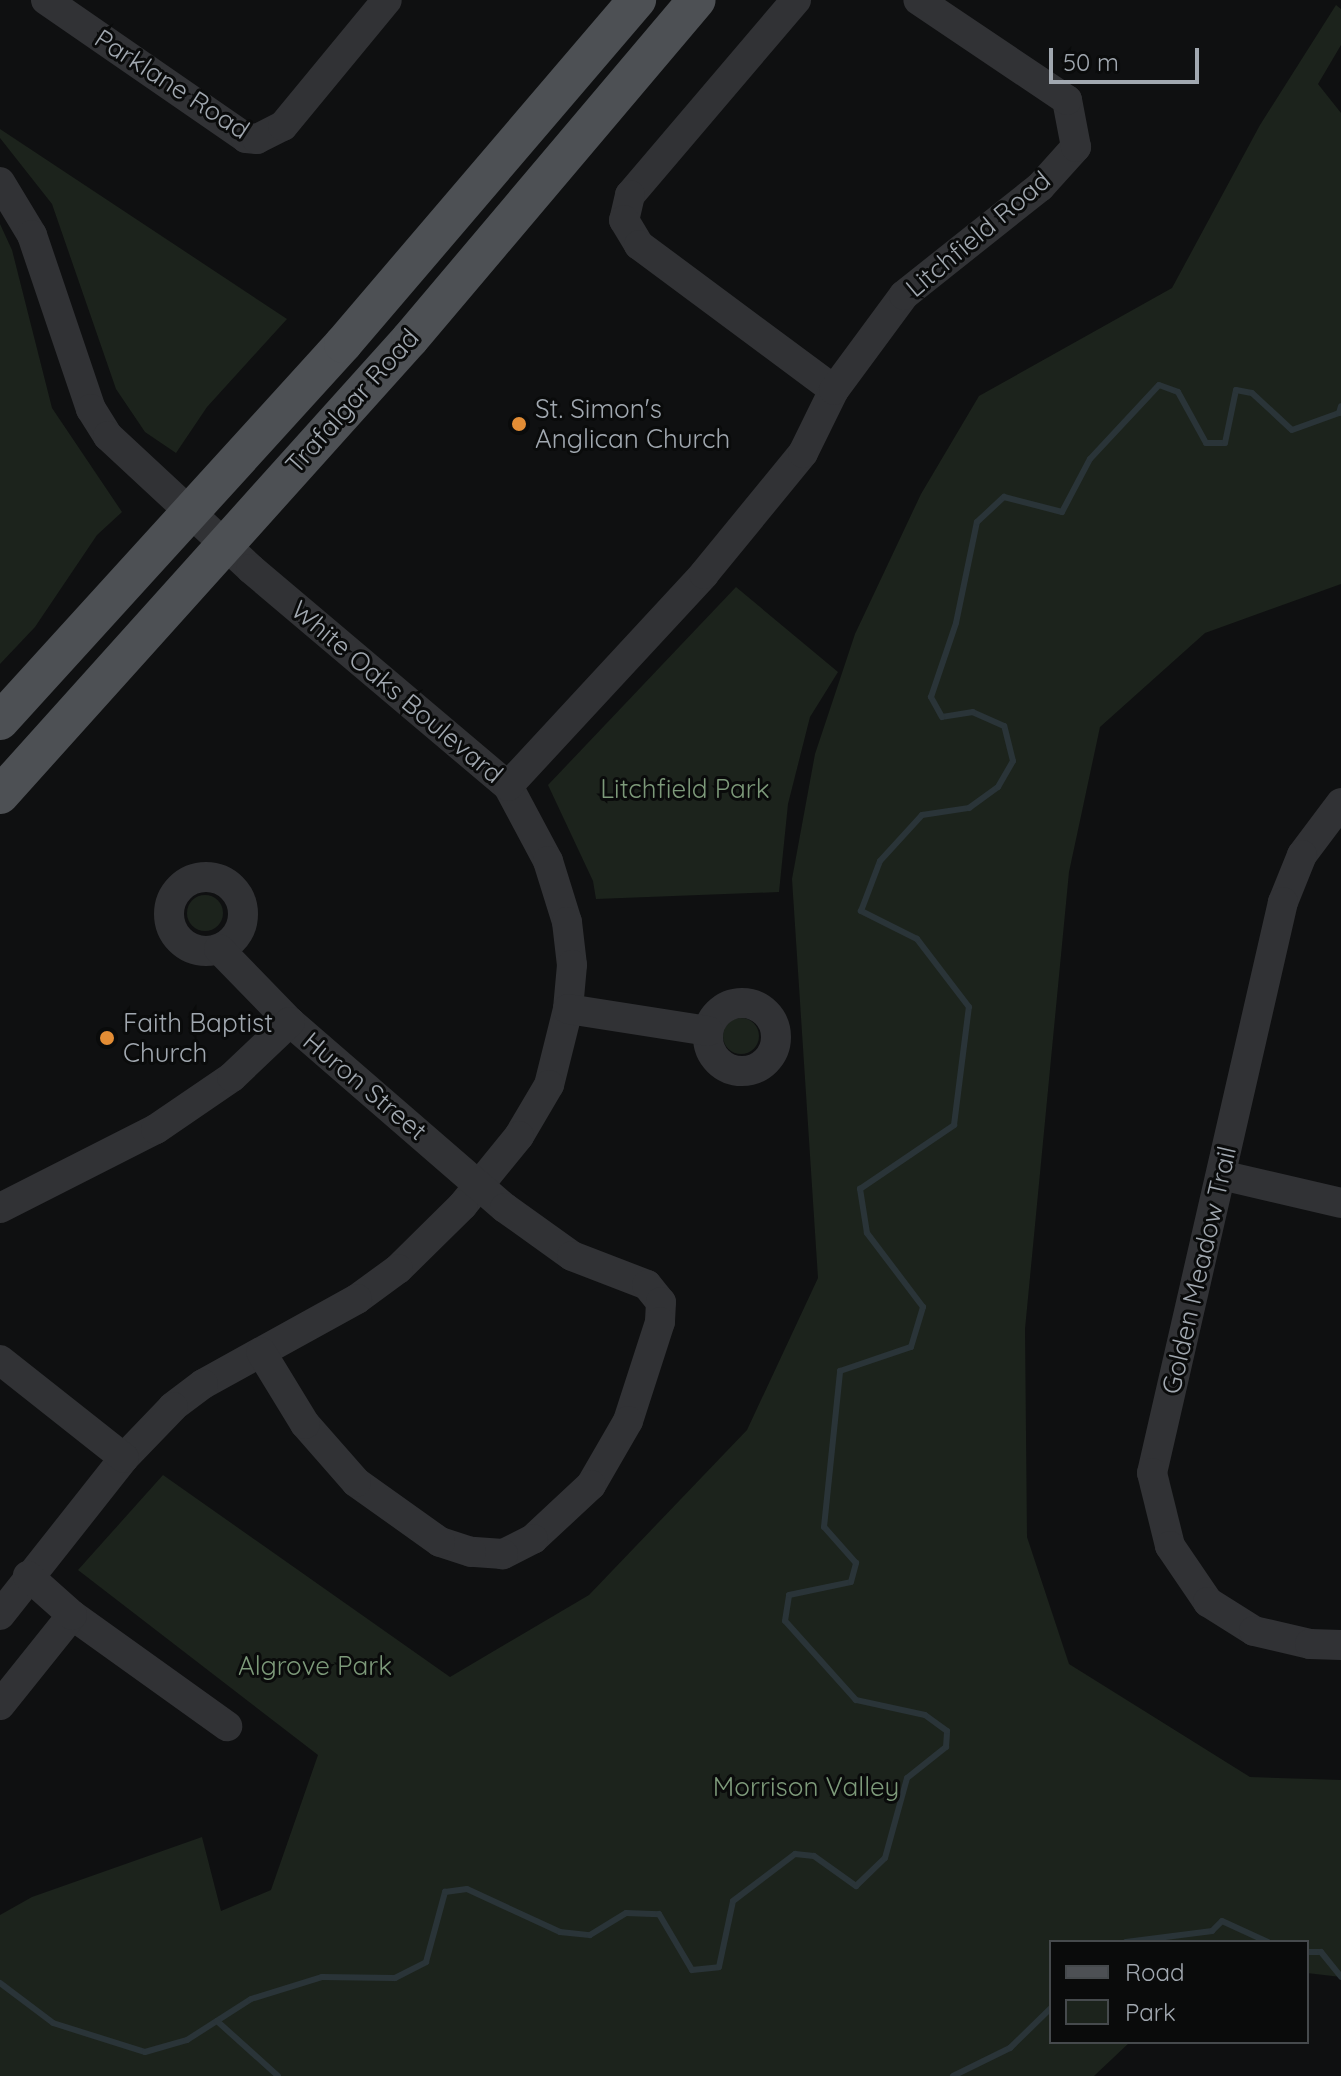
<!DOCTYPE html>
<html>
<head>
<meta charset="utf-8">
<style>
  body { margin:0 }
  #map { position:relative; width:1341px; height:2076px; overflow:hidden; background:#0f1011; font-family:Quicksand,sans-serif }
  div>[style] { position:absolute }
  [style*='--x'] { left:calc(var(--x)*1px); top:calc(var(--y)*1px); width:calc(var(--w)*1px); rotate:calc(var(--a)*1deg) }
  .green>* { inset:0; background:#1c231c }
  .round { border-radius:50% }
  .stream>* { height:6px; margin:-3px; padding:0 3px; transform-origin:3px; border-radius:3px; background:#2a3438 }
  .minor>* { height:30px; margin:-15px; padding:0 15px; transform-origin:15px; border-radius:15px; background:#313235 }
  .minor>.ring { margin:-15px; padding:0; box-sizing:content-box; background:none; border:30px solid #313235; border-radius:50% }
  .major>* { height:38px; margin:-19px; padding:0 19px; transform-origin:19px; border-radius:19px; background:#4d5054 }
  .dots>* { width:22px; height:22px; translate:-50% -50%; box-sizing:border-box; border:4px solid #0a0b0b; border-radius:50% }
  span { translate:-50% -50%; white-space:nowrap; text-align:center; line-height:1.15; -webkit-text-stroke:6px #0a0b0b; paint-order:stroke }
  .street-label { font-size:26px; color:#a1a8b0 }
  .poi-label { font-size:26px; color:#a1a8b0 }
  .left { translate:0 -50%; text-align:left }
  .park-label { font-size:26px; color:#7d9a7a }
  .legend { position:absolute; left:1049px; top:1940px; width:260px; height:104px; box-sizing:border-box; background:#0a0b0b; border:2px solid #464a4d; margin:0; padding:10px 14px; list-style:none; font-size:24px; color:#a1a8b0 }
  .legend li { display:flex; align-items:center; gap:16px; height:40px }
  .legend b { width:40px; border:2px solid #464a4d }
  .scale { position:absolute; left:1049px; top:48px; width:150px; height:36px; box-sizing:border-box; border:4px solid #a1a8b0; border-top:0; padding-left:10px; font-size:24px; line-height:28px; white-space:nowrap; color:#a1a8b0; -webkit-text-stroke:6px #0a0b0b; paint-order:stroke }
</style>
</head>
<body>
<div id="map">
  <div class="green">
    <div style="clip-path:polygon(1336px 5px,1341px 9px,1341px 45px,1318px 84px,1341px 113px,1341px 584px,1205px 633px,1100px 727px,1069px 872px,1025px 1329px,1027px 1537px,1069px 1664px,1250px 1777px,1341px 1780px,1341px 1977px,1307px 1973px,1307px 1942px,1051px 1942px,1051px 2042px,1130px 2042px,1094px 2076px,0 2076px,0 1915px,32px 1897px,202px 1837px,221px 1911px,271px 1890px,318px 1755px,78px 1570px,163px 1475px,450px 1677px,589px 1595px,747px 1430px,818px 1278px,792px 879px,815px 754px,855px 634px,921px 494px,979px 396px,1172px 288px,1260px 125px)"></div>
    <div style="clip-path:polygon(0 129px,287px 319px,207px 407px,176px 453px,145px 432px,116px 389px,52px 204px,0 138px)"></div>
    <div style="clip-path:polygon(0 224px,12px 250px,52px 408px,122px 512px,97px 535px,35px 627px,0 664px)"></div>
    <div style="clip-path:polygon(736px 587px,838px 672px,810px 717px,788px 804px,779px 892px,596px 899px,593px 881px,548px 785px)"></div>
    <div class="round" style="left:187px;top:895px;width:36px;height:36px"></div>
    <div class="round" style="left:723px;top:1018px;width:36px;height:36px"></div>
  </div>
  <div class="stream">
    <div style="--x:1126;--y:1942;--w:87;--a:-7.3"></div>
    <div style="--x:1212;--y:1931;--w:14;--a:-45"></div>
    <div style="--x:1222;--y:1921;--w:51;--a:24.5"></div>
    <div style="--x:1307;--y:1952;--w:14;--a:0"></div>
    <div style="--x:1321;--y:1952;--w:32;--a:51"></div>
    <div style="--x:0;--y:1983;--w:66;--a:37"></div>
    <div style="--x:53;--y:2023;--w:96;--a:17.5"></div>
    <div style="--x:145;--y:2052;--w:44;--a:-15.9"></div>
    <div style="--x:187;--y:2040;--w:76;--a:-32.6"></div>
    <div style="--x:251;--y:1999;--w:74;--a:-17.2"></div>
    <div style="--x:322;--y:1977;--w:73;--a:0.8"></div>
    <div style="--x:395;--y:1978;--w:35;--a:-27"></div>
    <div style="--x:426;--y:1962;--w:73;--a:-74.8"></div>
    <div style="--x:445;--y:1892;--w:22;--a:-8"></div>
    <div style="--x:467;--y:1889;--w:102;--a:24.8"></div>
    <div style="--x:560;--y:1932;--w:30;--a:6"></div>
    <div style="--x:590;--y:1935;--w:42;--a:-31.4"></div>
    <div style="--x:626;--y:1913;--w:33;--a:2"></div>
    <div style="--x:659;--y:1914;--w:65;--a:59.5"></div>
    <div style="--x:692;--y:1970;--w:27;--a:-6"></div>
    <div style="--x:719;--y:1967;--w:67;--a:-78"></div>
    <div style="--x:733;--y:1901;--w:78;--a:-37.2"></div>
    <div style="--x:795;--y:1854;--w:19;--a:6"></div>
    <div style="--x:814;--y:1856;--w:52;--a:35.5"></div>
    <div style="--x:856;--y:1886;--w:40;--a:-44"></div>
    <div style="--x:885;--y:1858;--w:83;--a:-74.6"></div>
    <div style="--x:907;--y:1778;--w:50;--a:-38.5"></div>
    <div style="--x:946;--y:1747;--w:16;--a:-86"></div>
    <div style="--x:947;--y:1731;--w:27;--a:-144"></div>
    <div style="--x:925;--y:1715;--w:71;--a:-167.7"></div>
    <div style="--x:856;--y:1700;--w:106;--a:-131.9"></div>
    <div style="--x:785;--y:1621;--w:26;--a:-81"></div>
    <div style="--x:789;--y:1595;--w:63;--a:-11.8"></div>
    <div style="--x:851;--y:1582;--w:20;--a:-75"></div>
    <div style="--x:856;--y:1563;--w:48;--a:-131.6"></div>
    <div style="--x:824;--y:1527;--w:157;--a:-84.1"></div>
    <div style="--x:840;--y:1371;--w:75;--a:-18.7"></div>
    <div style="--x:911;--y:1347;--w:42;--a:-73.3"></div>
    <div style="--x:923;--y:1307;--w:93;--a:-127.1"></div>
    <div style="--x:867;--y:1233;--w:45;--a:-99"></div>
    <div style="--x:860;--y:1189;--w:114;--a:-34.2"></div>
    <div style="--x:954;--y:1125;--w:119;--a:-82.8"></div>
    <div style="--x:969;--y:1007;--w:86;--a:-127.4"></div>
    <div style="--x:917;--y:939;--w:63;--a:-153.4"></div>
    <div style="--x:861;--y:911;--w:53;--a:-69.2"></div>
    <div style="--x:880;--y:861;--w:62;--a:-47.6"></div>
    <div style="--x:922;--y:815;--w:48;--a:-8.5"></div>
    <div style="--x:969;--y:808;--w:36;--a:-36"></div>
    <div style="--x:998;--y:787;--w:30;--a:-60"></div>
    <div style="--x:1013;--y:761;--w:36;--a:-104"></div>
    <div style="--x:1004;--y:726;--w:34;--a:-156"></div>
    <div style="--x:973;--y:712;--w:31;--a:171"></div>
    <div style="--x:942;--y:717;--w:23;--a:-119"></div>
    <div style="--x:931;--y:697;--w:78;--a:-71.3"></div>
    <div style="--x:956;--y:623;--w:103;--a:-78.3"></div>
    <div style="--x:977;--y:522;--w:37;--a:-43"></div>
    <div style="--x:1004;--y:497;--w:60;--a:14.5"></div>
    <div style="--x:1062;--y:512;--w:60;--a:-62.2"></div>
    <div style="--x:1090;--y:459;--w:101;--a:-47"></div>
    <div style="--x:1159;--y:385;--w:20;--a:20"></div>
    <div style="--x:1178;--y:392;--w:58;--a:61.2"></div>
    <div style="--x:1206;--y:443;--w:19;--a:0"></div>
    <div style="--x:1225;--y:443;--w:54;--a:-78.3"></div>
    <div style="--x:1236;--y:390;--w:16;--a:11"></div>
    <div style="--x:1252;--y:393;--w:54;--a:42.8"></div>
    <div style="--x:1292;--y:430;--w:50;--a:-19.9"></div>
    <div style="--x:1339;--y:413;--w:7;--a:-74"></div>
    <div style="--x:217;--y:2021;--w:82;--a:42"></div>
    <div style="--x:953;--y:2076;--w:64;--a:-26.2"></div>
    <div style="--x:1010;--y:2048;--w:57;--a:-44.3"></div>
  </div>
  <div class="minor">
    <div style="--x:46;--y:0;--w:243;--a:34.6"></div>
    <div style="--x:246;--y:138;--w:11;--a:5"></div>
    <div style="--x:257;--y:139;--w:29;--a:-27"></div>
    <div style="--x:283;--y:126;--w:163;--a:-50.5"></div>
    <div style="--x:796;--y:0;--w:256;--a:130.4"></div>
    <div style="--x:630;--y:195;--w:26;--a:103"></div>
    <div style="--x:624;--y:220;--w:29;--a:59"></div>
    <div style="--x:639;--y:245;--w:243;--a:36.6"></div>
    <div style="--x:0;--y:182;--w:62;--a:58.9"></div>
    <div style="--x:32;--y:235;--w:184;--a:71.3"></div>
    <div style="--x:91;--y:409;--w:32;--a:58"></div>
    <div style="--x:108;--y:436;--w:195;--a:42.9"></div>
    <div style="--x:251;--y:569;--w:336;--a:40.2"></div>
    <div style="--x:508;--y:786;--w:85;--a:61.9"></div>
    <div style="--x:548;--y:861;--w:64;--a:72.7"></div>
    <div style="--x:567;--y:922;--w:43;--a:83.4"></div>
    <div style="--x:572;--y:965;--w:44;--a:95.2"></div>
    <div style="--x:568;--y:1009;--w:78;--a:104"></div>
    <div style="--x:549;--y:1085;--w:59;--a:120.5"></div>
    <div style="--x:519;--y:1136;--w:89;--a:129.1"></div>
    <div style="--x:463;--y:1205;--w:91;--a:135.4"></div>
    <div style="--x:398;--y:1269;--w:51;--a:143.8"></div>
    <div style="--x:357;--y:1299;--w:176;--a:151.1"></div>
    <div style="--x:203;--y:1384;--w:38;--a:143"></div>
    <div style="--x:173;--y:1407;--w:71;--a:133.9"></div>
    <div style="--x:124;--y:1458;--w:200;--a:128.3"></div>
    <div style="--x:508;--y:786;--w:289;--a:-47.2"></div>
    <div style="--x:704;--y:574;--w:156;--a:-50.7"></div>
    <div style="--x:803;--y:453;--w:70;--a:-63.8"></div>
    <div style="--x:834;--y:390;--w:118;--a:-53.6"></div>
    <div style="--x:904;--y:295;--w:174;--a:-38.5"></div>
    <div style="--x:1040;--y:187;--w:54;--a:-48"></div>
    <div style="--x:1076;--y:147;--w:48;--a:-100.8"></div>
    <div style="--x:1067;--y:100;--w:179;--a:-146.1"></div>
    <div style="--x:1341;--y:803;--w:65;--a:126.9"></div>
    <div style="--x:1302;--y:855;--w:51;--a:112"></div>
    <div style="--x:1283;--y:902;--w:586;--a:102.92"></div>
    <div style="--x:1152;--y:1473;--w:75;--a:76.1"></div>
    <div style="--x:1170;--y:1546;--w:68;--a:55.8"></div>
    <div style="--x:1208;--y:1602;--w:54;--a:32.2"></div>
    <div style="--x:1254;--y:1631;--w:57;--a:13.1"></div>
    <div style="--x:1310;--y:1644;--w:31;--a:2"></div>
    <div class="ring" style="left:169px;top:877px;width:44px;height:44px"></div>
    <div style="--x:219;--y:949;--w:102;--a:45.8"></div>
    <div style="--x:290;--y:1022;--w:284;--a:40.9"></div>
    <div style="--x:505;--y:1208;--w:82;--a:35.6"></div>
    <div style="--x:572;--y:1256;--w:80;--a:21.1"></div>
    <div style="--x:647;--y:1285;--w:22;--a:51"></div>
    <div style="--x:661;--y:1302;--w:20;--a:93"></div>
    <div style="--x:660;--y:1322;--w:104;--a:107.9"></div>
    <div style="--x:628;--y:1421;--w:74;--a:120"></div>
    <div style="--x:591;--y:1485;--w:79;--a:137"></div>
    <div style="--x:533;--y:1539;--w:34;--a:153"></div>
    <div style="--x:503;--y:1554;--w:32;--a:-176"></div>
    <div style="--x:471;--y:1552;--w:33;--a:-162"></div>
    <div style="--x:440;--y:1542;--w:103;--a:-144.5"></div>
    <div style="--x:356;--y:1482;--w:77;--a:-131.3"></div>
    <div style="--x:305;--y:1424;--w:84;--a:-121.4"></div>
    <div class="ring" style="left:708px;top:1003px;width:38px;height:38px"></div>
    <div style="--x:568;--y:1009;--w:142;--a:8.9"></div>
    <div style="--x:1221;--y:1175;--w:123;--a:13.1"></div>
    <div style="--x:0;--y:1208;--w:175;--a:-26.9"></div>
    <div style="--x:156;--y:1129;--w:92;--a:-34.4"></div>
    <div style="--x:232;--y:1077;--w:80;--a:-43.5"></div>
    <div style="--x:0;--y:1360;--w:158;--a:38.3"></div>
    <div style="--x:72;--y:1615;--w:191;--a:35.6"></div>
    <div style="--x:0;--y:1705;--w:115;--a:-51.3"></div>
    <div style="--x:72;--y:1615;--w:59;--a:-138.4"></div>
  </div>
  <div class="major">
    <div style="--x:0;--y:721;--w:510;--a:-47.7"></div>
    <div style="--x:343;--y:344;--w:453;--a:-49.5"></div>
    <div style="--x:0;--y:795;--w:613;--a:-48.04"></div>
    <div style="--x:410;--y:339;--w:444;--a:-49.8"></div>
  </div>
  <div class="dots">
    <div style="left:519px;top:424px;background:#e38d35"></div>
    <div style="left:107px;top:1038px;background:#e38d35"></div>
  </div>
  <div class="street-label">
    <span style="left:172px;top:84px;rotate:33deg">Parklane Road</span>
    <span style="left:978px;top:234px;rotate:-40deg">Litchfield Road</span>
    <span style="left:352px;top:401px;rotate:-48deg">Trafalgar Road</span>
    <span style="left:397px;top:692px;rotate:40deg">White Oaks Boulevard</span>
    <span style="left:365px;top:1086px;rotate:40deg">Huron Street</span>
    <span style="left:1199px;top:1270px;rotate:-77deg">Golden Meadow Trail</span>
  </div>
  <div class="poi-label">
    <span class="left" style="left:535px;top:424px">St. Simon's<br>Anglican Church</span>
    <span class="left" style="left:123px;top:1038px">Faith Baptist<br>Church</span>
  </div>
  <div class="park-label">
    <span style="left:685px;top:789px">Litchfield Park</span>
    <span style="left:315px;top:1666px">Algrove Park</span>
    <span style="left:806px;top:1787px">Morrison Valley</span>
  </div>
  <ul class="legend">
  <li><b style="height:10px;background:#4d5054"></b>Road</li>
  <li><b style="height:22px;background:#1c231c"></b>Park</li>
  </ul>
  <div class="scale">50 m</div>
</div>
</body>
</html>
